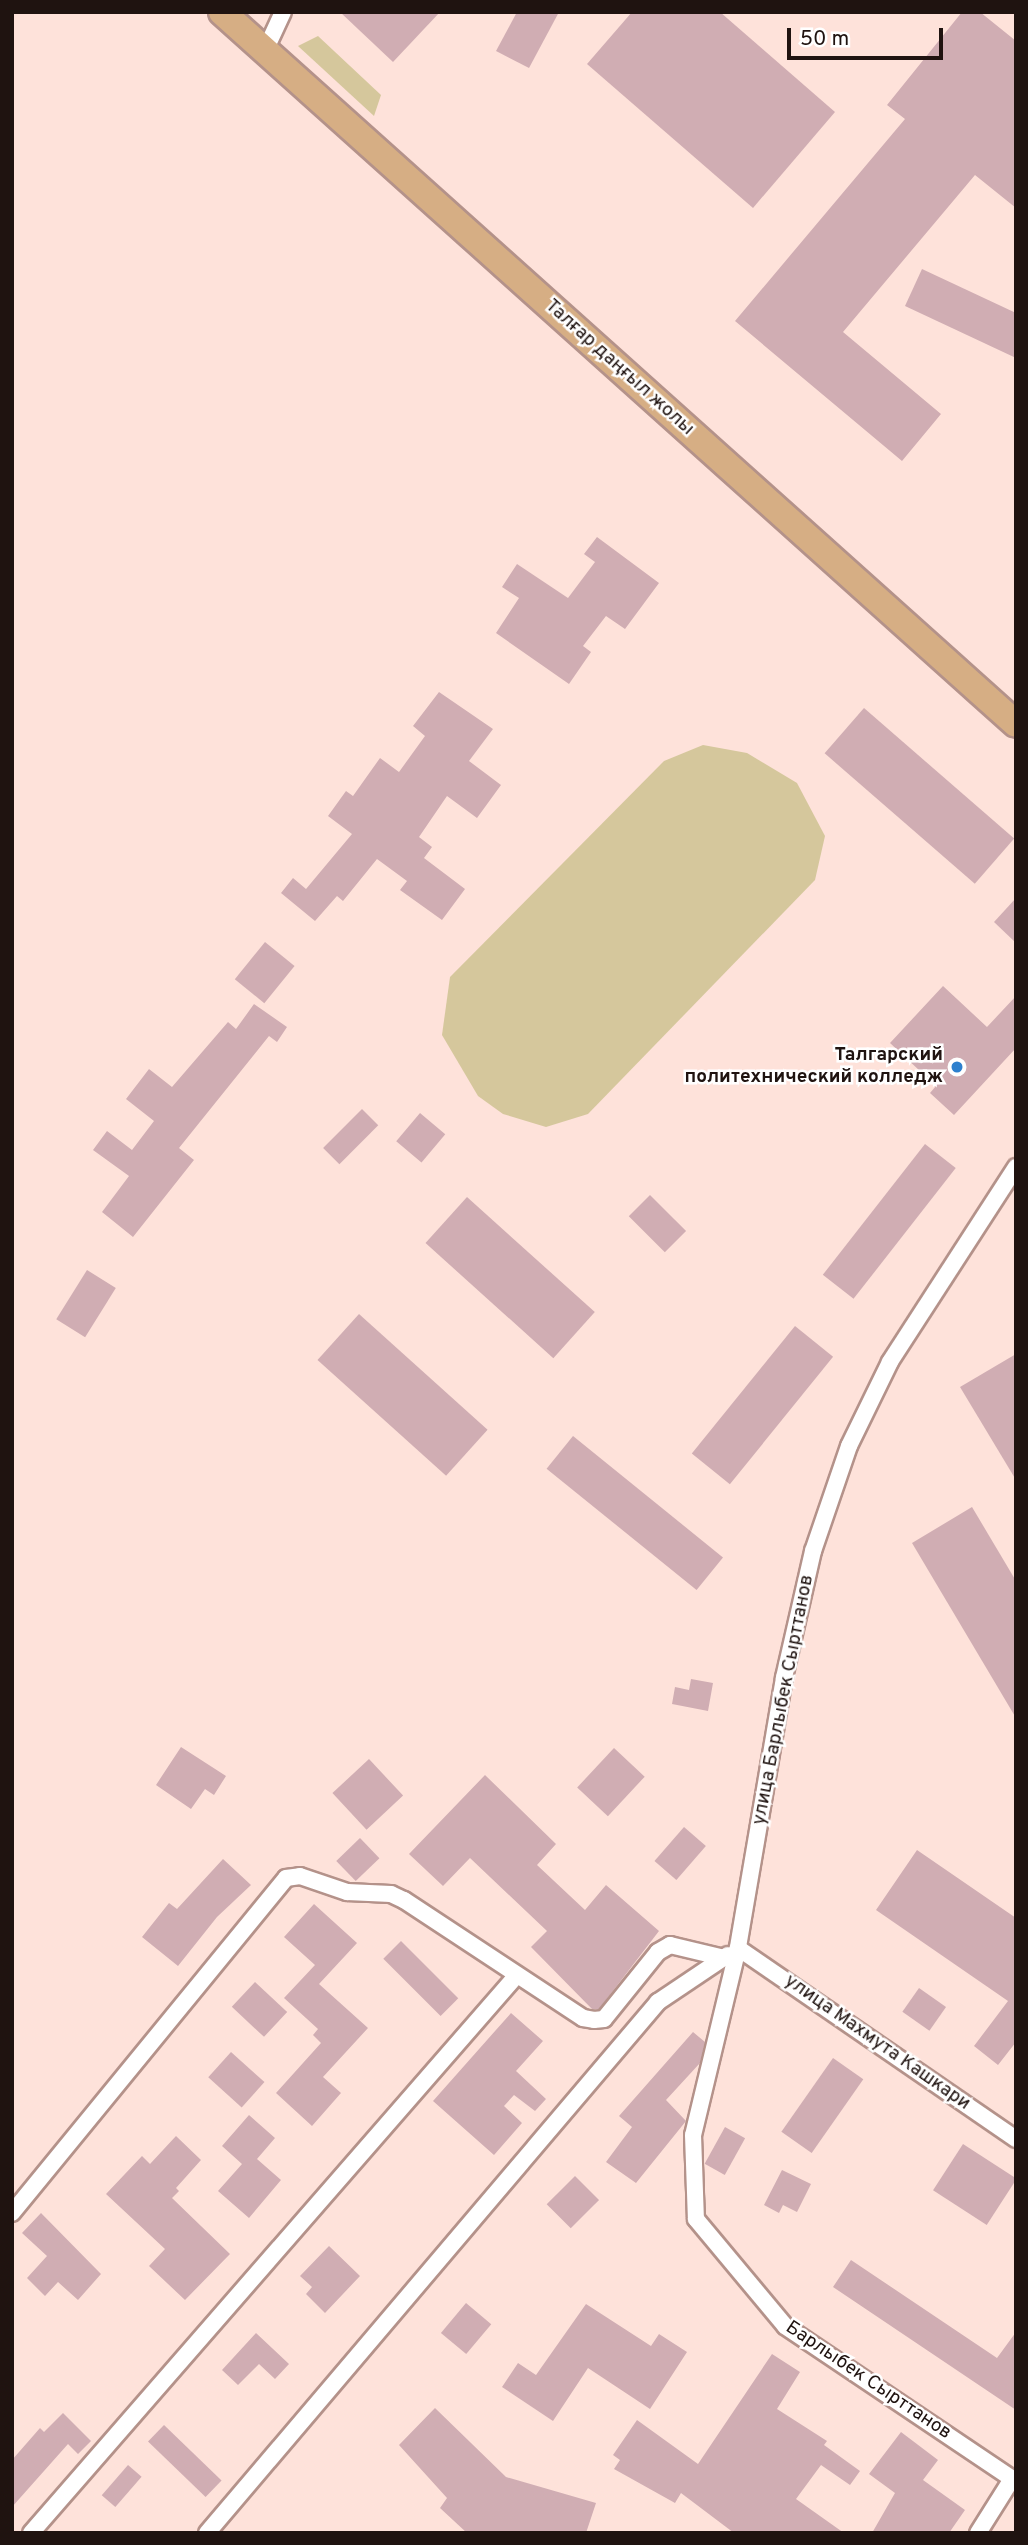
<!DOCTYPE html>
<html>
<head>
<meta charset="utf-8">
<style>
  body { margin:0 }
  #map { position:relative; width:1028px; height:2545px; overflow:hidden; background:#fee2da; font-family:Overpass,sans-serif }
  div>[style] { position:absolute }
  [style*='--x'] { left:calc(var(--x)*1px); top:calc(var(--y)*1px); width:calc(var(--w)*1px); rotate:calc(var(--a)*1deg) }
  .green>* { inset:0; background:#d5c79c }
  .building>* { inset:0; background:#d0adb3; transform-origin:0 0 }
  .roads { filter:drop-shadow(2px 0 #b4928a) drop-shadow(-2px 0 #b4928a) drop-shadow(0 2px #b4928a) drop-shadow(0 -2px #b4928a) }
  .street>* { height:16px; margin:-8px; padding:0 8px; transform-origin:8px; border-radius:8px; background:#fff }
  .primary>* { height:26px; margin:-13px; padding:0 13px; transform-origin:13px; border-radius:13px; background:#d6ae84 }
  .dots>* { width:19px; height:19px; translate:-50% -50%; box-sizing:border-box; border:4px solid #fff; border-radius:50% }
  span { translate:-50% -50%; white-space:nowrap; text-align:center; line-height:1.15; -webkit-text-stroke:5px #fff; paint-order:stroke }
  .street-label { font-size:19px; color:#1f1310 }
  .poi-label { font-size:19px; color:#1f1310; font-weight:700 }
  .right { translate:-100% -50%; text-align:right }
  .frame { position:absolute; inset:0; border:14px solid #1f1310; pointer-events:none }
  .scale { position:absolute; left:787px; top:28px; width:156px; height:32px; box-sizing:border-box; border:4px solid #1f1310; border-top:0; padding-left:9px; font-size:21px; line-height:24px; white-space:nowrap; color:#1f1310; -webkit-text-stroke:5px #fff; paint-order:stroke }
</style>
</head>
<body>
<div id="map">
  <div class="green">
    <div style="clip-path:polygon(318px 36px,381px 95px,374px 116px,298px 46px)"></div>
    <div style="clip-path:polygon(703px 745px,747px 753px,797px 783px,825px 836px,815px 880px,588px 1114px,546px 1127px,503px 1114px,478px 1096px,442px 1035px,450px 977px,664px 761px)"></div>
  </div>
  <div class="building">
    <div style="clip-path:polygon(340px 12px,440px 12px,393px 62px)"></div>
    <div style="clip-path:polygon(517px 12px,559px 12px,529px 68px,496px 51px)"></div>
    <div style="clip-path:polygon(632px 12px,720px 12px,835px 112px,753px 208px,587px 64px)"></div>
    <div style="clip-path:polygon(962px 12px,980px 12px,1016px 41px,1016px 208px,975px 175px,843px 332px,941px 414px,902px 461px,735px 321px,905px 119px,887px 105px)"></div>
    <div style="clip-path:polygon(922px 269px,1016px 313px,1016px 358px,905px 306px)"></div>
    <div style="clip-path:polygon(597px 537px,659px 583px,625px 629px,606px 616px,583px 646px,591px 652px,569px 684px,496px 633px,519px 598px,502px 587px,517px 564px,568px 598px,595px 562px,584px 554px)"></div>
    <div style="clip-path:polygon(439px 692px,493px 729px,469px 761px,501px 785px,477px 818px,447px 796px,419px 837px,432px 847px,424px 858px,465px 889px,442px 920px,400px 890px,407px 881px,377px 859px,343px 901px,337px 896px,315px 921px,281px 893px,293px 878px,306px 889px,352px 834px,328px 816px,346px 791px,353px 796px,380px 758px,399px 772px,425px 736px,413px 726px)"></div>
    <div style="left:864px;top:708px;width:199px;height:60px;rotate:41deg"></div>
    <div style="clip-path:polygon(1016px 898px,1016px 943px,994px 922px)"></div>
    <div style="left:265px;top:942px;width:38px;height:48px;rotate:39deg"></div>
    <div style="clip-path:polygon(943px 986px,987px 1027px,1016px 996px,1016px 1048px,954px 1115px,930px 1093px,936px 1086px,890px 1043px)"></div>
    <div style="clip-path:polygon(254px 1004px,287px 1027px,277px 1042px,269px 1036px,179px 1148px,194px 1160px,133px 1237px,102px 1212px,129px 1176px,93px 1150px,107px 1131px,132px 1150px,154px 1121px,126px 1099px,149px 1069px,172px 1087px,228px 1022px,236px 1029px)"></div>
    <div style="left:362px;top:1109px;width:23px;height:55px;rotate:45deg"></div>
    <div style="left:420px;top:1113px;width:33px;height:37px;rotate:40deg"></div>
    <div style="left:925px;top:1144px;width:39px;height:166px;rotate:38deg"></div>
    <div style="left:650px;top:1195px;width:51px;height:30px;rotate:45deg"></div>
    <div style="left:467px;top:1197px;width:172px;height:62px;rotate:42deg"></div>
    <div style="left:87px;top:1270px;width:34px;height:58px;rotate:32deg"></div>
    <div style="left:359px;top:1314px;width:173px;height:62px;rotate:42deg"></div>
    <div style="left:795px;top:1326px;width:49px;height:164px;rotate:39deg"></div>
    <div style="clip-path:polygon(1016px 1354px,1016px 1480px,960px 1387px)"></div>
    <div style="left:573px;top:1436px;width:193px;height:42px;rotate:39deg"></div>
    <div style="clip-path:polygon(972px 1507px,1016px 1581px,1016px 1718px,912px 1543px)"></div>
    <div style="clip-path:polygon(691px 1679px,713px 1683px,708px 1711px,672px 1704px,675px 1687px,689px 1690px)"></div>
    <div style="clip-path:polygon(181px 1747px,226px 1776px,214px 1795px,205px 1789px,191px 1809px,156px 1785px)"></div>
    <div style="left:614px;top:1748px;width:42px;height:54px;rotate:43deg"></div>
    <div style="left:369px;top:1759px;width:50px;height:50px;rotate:47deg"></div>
    <div style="clip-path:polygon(485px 1775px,556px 1844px,537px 1865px,585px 1910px,606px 1885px,659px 1931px,599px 2009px,592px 2009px,531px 1947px,547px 1931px,470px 1858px,443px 1886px,409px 1854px)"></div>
    <div style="left:684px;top:1827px;width:29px;height:45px;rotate:41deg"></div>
    <div style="left:360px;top:1838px;width:28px;height:33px;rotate:46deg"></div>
    <div style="clip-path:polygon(917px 1850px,1016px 1918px,1016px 2042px,998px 2065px,974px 2046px,1008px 2001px,876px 1910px)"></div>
    <div style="clip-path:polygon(223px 1859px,251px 1885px,217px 1917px,178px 1966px,142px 1937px,169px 1903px,177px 1909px)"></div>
    <div style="clip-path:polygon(314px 1904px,357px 1943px,319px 1984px,368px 2028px,323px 2077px,341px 2093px,312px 2126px,276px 2093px,321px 2043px,313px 2035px,318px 2029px,284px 1998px,315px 1965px,284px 1937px)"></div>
    <div style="left:401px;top:1941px;width:81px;height:25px;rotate:45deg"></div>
    <div style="left:255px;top:1982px;width:44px;height:34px;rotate:43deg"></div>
    <div style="left:919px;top:1988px;width:33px;height:29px;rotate:35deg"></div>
    <div style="clip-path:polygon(511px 2013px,543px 2041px,516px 2071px,546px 2099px,535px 2111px,514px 2095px,504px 2106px,522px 2123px,494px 2155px,433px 2101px)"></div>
    <div style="clip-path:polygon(693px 2032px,705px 2042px,700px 2063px,666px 2100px,686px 2121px,636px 2183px,606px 2162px,632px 2127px,619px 2116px)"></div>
    <div style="left:231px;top:2052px;width:45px;height:34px;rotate:42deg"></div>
    <div style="left:833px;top:2058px;width:37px;height:90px;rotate:35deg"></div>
    <div style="clip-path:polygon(249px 2115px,275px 2138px,257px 2159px,281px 2180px,249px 2218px,218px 2191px,242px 2164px,222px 2146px)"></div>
    <div style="left:725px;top:2127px;width:23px;height:42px;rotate:29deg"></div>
    <div style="clip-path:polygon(176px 2136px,201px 2160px,176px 2188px,179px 2191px,172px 2198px,230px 2254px,185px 2300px,149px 2266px,165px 2249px,106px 2194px,142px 2156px,150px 2164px)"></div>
    <div style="left:963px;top:2144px;width:64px;height:55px;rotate:33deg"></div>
    <div style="clip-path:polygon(782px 2170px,811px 2184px,797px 2212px,783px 2205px,779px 2213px,764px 2205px)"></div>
    <div style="left:575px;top:2176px;width:34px;height:40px;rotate:45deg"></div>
    <div style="clip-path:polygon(41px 2213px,101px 2274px,78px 2300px,58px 2282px,45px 2296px,27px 2278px,47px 2256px,22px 2233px)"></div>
    <div style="clip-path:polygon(329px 2246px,360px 2276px,325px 2313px,306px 2294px,312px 2287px,300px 2276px)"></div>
    <div style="clip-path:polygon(851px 2260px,997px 2358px,1016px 2332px,1016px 2410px,833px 2287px)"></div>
    <div style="left:466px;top:2303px;width:33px;height:39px;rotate:40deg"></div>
    <div style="clip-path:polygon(586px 2304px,651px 2346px,659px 2334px,687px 2352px,650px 2409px,588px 2368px,553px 2421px,502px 2387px,518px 2363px,536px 2375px)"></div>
    <div style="clip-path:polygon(256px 2333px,289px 2364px,275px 2379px,259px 2364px,238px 2385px,222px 2370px)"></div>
    <div style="clip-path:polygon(772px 2354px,800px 2372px,777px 2409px,827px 2441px,824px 2445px,860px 2471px,850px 2485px,821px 2465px,796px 2499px,844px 2533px,734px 2533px,681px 2493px,675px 2503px,614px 2469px,620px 2460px,613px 2455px,637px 2420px,698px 2464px)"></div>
    <div style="clip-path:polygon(435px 2408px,506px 2477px,596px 2503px,586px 2533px,467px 2533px,440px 2508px,447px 2498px,399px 2445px)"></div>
    <div style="clip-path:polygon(63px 2413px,91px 2441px,78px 2454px,68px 2444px,12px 2507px,12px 2460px,40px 2428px,44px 2432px)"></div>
    <div style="left:164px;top:2425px;width:80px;height:23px;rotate:44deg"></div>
    <div style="clip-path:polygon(901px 2432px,938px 2460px,923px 2480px,965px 2510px,949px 2533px,872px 2533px,895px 2493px,869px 2474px)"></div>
    <div style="left:128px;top:2465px;width:18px;height:40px;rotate:41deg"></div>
  </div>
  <div class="roads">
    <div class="street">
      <div style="--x:265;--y:51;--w:43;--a:-65.2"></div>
      <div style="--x:1016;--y:1167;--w:232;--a:122.9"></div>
      <div style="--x:890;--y:1362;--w:93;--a:116"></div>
      <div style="--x:849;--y:1446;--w:111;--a:108.9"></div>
      <div style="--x:813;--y:1551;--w:130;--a:102.9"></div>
      <div style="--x:784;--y:1678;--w:274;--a:99.7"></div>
      <div style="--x:738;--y:1948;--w:192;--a:103.5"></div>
      <div style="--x:693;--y:2135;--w:84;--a:88"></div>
      <div style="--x:696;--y:2219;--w:139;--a:50.2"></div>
      <div style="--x:785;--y:2326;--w:278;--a:33.9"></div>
      <div style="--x:738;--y:1948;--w:337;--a:34.5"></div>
      <div style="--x:12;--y:2213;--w:433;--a:-50.7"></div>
      <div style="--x:286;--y:1878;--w:14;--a:-8"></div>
      <div style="--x:300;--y:1876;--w:50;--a:18.8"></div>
      <div style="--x:347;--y:1892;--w:44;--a:2.6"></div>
      <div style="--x:391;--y:1894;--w:14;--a:25"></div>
      <div style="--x:404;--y:1900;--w:214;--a:33.4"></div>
      <div style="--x:583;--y:2018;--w:11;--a:10"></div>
      <div style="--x:594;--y:2020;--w:10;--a:-6"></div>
      <div style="--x:604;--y:2019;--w:86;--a:-51.1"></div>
      <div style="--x:658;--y:1952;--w:14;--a:-30"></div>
      <div style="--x:670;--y:1945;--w:56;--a:13.5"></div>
      <div style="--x:31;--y:2533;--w:740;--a:-48.95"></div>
      <div style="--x:207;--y:2533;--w:697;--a:-49.66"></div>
      <div style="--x:658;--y:2002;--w:84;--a:-33.9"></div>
      <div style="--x:978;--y:2533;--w:64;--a:-57.8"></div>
    </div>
    <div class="primary">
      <div style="--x:222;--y:12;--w:1066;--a:41.88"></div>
    </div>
  </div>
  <div class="dots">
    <div style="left:957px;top:1067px;background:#2d80ce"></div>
  </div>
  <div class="street-label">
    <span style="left:619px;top:368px;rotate:42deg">Талғар даңғыл жолы</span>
    <span style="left:784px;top:1700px;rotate:-79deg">улица Барлыбек Сырттанов</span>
    <span style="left:877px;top:2043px;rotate:35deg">улица Махмута Кашкари</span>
    <span style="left:868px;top:2381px;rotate:34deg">Барлыбек Сырттанов</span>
  </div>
  <div class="poi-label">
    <span class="right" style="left:943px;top:1067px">Талгарский<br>политехнический колледж</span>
  </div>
  <div class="frame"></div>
  <div class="scale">50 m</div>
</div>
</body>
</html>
